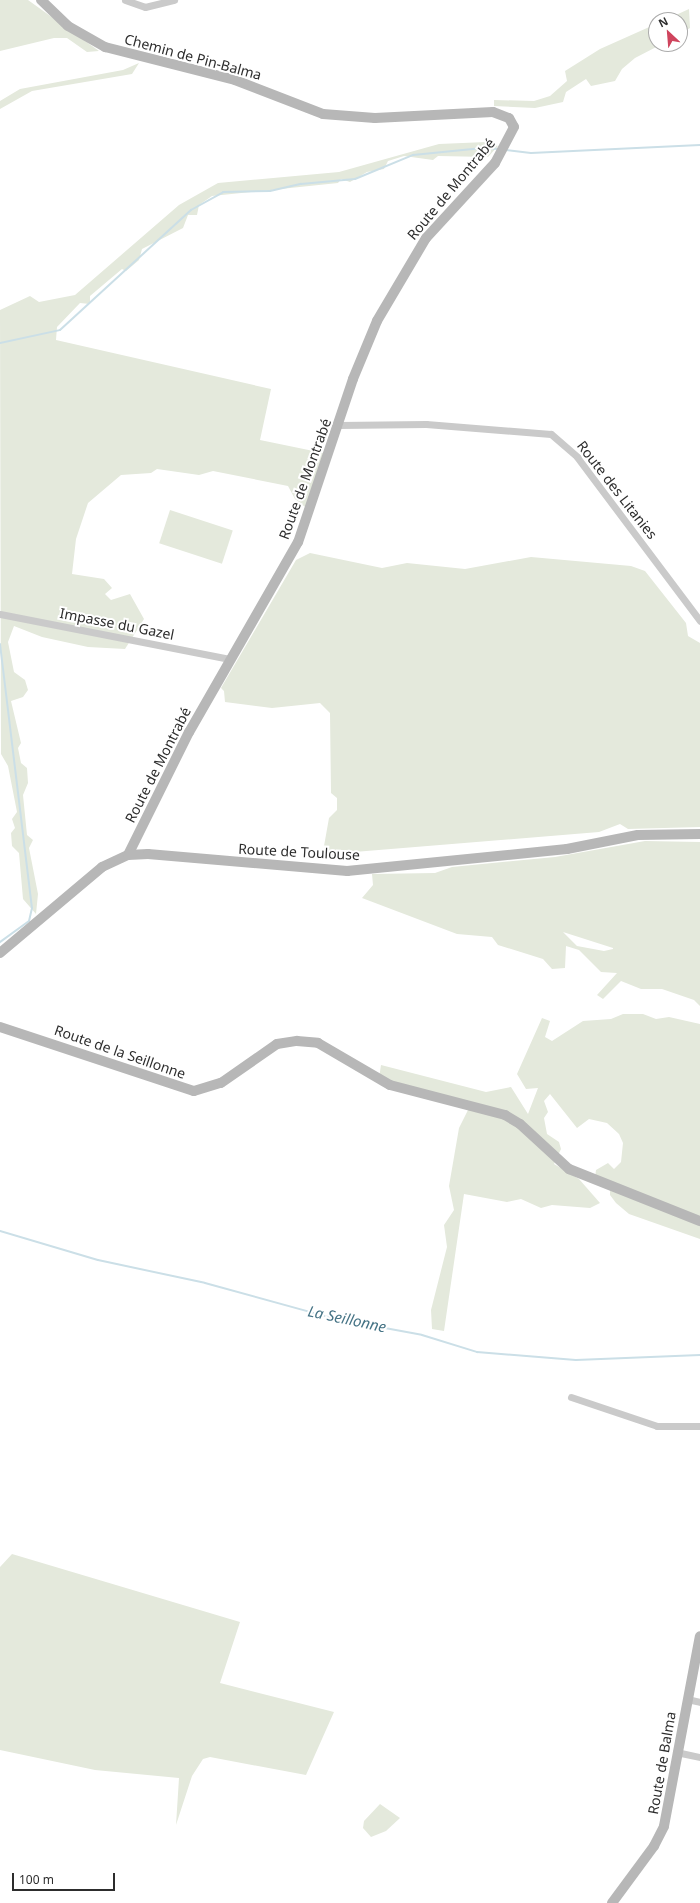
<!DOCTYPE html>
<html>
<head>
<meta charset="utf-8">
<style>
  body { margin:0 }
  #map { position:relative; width:700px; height:1903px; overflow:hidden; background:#fff; font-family:"Noto Sans",sans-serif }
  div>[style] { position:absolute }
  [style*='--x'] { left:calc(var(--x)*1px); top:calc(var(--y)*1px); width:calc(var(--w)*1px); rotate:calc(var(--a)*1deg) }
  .green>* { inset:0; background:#e4e9dc; transform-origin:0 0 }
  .stream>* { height:2px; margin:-1px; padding:0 1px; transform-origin:1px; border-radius:1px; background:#cbdfe7 }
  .street>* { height:7px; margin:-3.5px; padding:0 3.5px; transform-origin:3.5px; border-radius:3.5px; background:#cacaca }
  .secondary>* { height:10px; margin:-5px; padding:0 5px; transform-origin:5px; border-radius:5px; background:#b7b7b7 }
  span { translate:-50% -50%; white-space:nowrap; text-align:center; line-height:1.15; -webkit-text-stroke:4px #fff; paint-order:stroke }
  .street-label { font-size:14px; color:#2d2d2d }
  .water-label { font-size:15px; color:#457385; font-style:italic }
  .north { position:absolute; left:648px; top:12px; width:40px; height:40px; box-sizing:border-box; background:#fff; border:1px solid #ababab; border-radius:50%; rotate:334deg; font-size:11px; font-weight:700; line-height:16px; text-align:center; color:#2d2d2d }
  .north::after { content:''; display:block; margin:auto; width:14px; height:18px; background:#cf445d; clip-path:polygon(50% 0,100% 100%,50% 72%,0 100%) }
  .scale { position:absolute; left:12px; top:1873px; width:103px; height:18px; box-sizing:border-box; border:2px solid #2d2d2d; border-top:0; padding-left:5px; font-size:12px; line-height:14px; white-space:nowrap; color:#2d2d2d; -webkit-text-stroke:3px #fff; paint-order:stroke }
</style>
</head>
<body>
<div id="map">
  <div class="green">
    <div style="clip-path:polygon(0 0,28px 0,99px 51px,87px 52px,67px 38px,54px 38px,0 51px)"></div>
    <div style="clip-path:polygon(689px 9px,690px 28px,680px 34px,680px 20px,665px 20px)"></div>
    <div style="clip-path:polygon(656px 24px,656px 44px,662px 44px,635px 58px,622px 69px,615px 81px,591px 86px,586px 79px,566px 92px,563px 102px,535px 108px,494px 106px,494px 100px,534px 101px,550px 96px,567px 81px,565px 71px,600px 49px)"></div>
    <div style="clip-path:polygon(139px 63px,132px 74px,32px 91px,0 109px,0 101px,20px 89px,123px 70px)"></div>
    <div style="clip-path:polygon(486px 142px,498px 146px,488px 157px,438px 156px,433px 160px,404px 156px,388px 161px,384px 169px,367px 172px,350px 182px,341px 179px,338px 183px,212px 196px,199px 205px,197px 215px,188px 215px,183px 228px,142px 249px,139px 260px,126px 271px,122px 269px,90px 296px,90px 304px,80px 303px,57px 327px,56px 340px,271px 389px,260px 440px,328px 454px,309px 510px,295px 499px,288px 486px,213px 471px,199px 475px,157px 469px,151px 473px,121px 475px,88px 503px,76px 539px,72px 574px,104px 579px,112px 588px,105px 594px,111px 600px,130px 594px,144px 619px,125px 649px,88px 647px,42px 637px,14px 626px,8px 642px,14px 672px,25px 680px,28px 690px,23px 697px,11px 701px,21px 743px,18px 748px,21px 763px,27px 768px,28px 783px,23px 795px,27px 835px,33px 840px,29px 848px,38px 894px,36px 914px,23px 899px,19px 853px,12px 846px,11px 833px,15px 828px,12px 819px,17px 812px,8px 766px,1px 754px,0 310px,30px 296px,39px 302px,75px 295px,179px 205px,218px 183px,339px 172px,439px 144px)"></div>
    <div style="left:170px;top:510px;width:66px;height:35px;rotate:18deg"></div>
    <div style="clip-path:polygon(310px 553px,382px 568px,407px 563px,465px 569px,531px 557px,631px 566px,645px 571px,686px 623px,688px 636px,700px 643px,700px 827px,628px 829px,620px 824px,599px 832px,342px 853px,339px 859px,330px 859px,324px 846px,329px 818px,337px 810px,337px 798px,331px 793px,330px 713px,320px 703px,272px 708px,225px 702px,224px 691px,221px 688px,296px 560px)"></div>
    <div style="clip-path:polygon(evenodd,645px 841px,700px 842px,700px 1006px,694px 1000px,662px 989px,641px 989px,621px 981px,603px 999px,597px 995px,617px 973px,601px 972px,579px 950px,566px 946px,565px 968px,552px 969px,543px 959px,498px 945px,492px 937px,457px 934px,362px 898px,373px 885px,372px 874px,435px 873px,452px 867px,555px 857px,645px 841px,563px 932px,613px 948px,613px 949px,604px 951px,577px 946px,563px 932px)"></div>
    <div style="clip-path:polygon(623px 1014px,643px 1014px,656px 1019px,669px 1017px,700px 1024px,700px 1239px,629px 1214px,616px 1203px,610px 1195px,610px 1181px,595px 1177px,596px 1170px,608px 1163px,614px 1169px,621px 1162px,623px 1143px,619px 1134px,607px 1123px,589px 1119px,577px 1128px,550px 1094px,544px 1101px,548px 1112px,544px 1118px,547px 1134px,559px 1142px,561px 1149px,554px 1164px,579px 1179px,600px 1203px,590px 1208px,552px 1205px,541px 1208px,521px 1199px,507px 1202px,464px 1194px,444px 1331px,432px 1329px,431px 1310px,447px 1247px,444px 1225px,454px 1210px,449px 1186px,459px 1128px,469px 1108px,379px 1078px,381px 1065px,486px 1092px,511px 1087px,528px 1114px,538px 1088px,526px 1089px,517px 1074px,542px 1018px,550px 1021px,545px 1037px,552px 1041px,583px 1021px,611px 1019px)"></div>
    <div style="clip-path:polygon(12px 1554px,240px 1622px,220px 1683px,334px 1712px,306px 1775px,210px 1757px,203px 1759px,192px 1776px,176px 1825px,179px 1778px,95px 1770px,0 1750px,0 1567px)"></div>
    <div style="clip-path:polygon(380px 1804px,400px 1818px,386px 1831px,371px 1837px,363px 1828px,364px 1821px)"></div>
  </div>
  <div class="stream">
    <div style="--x:506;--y:150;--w:25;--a:7"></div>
    <div style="--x:531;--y:153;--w:169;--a:-2.7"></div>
    <div style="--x:0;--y:343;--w:61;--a:-12.2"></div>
    <div style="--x:60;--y:330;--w:178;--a:-42.5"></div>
    <div style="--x:191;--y:210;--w:37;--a:-29"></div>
    <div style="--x:223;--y:192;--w:47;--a:-1.2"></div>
    <div style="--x:270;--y:191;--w:32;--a:-13"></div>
    <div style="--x:301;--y:184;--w:54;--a:-5.3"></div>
    <div style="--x:355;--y:179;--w:63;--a:-22.5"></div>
    <div style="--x:413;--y:155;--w:70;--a:-5.7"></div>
    <div style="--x:483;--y:148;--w:16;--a:4"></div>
    <div style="--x:0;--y:644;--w:266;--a:83.1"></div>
    <div style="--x:32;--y:908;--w:13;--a:103"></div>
    <div style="--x:29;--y:921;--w:36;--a:144"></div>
    <div style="--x:0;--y:1231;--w:102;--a:16.5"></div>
    <div style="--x:98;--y:1260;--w:109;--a:12.1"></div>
    <div style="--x:205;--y:1283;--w:136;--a:15.4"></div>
    <div style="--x:336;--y:1319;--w:87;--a:10.5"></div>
    <div style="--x:422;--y:1335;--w:58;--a:17.2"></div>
    <div style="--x:477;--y:1352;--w:99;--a:4.6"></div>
    <div style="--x:576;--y:1360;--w:124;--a:-2.3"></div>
  </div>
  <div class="street">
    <div style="--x:125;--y:0;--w:21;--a:19"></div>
    <div style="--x:145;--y:7;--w:30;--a:-14"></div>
    <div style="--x:339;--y:425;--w:87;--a:-0.7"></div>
    <div style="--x:426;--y:424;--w:125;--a:4.6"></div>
    <div style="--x:551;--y:434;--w:35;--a:41"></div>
    <div style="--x:577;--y:457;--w:205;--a:53.1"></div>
    <div style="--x:0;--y:614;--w:234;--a:11.1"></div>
    <div style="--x:571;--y:1397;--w:91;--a:18.6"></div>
    <div style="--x:657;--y:1426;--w:43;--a:0"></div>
    <div style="--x:687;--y:1699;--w:13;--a:13"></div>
    <div style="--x:676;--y:1752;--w:25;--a:12"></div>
  </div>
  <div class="secondary">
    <div style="--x:41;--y:0;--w:37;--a:44"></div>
    <div style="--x:68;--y:26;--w:43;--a:29.6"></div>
    <div style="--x:105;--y:47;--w:134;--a:14.2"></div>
    <div style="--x:235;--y:80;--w:94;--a:21.1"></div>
    <div style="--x:323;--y:114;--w:52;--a:4.4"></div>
    <div style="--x:375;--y:118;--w:118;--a:-2.9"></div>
    <div style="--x:493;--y:112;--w:17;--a:21"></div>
    <div style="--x:509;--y:118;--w:10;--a:61"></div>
    <div style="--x:514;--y:127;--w:41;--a:117.8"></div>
    <div style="--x:495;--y:163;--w:102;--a:132.6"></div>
    <div style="--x:426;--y:238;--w:96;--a:120.6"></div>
    <div style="--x:377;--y:321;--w:63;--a:112.5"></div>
    <div style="--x:353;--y:379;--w:172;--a:108.6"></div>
    <div style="--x:298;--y:542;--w:219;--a:119.8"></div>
    <div style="--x:189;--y:732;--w:137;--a:116.4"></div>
    <div style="--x:0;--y:953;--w:133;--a:-40.1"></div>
    <div style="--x:102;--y:867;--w:29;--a:-25"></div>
    <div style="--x:128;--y:855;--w:20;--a:-3"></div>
    <div style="--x:148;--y:854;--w:200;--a:4.9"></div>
    <div style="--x:347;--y:871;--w:221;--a:-5.7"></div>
    <div style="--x:567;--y:849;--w:72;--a:-11.2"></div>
    <div style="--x:638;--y:835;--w:62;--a:-0.9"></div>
    <div style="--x:0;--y:1027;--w:204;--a:18.3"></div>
    <div style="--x:194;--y:1091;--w:28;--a:-17"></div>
    <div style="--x:221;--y:1083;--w:68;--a:-34.9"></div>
    <div style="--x:277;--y:1044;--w:20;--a:-9"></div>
    <div style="--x:297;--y:1041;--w:21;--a:5"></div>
    <div style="--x:318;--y:1043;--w:83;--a:30.3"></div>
    <div style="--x:390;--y:1085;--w:119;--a:14.6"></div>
    <div style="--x:505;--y:1115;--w:17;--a:31"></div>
    <div style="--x:520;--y:1124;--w:67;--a:42.6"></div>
    <div style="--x:569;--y:1169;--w:141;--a:21.7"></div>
    <div style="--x:612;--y:1903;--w:71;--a:-53.6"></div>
    <div style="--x:654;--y:1846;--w:22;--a:-63"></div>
    <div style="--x:664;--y:1826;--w:193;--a:-79.3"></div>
  </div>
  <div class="street-label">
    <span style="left:193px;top:57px;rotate:15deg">Chemin de Pin-Balma</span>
    <span style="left:451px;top:189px;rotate:-50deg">Route de Montrabé</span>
    <span style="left:305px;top:479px;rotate:-70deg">Route de Montrabé</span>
    <span style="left:617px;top:490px;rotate:52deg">Route des Litanies</span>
    <span style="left:117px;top:624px;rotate:11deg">Impasse du Gazel</span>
    <span style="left:158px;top:765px;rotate:-63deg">Route de Montrabé</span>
    <span style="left:299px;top:852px;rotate:3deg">Route de Toulouse</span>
    <span style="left:120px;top:1052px;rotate:19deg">Route de la Seillonne</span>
    <span style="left:662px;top:1763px;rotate:-80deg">Route de Balma</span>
  </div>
  <div class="water-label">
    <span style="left:347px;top:1319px;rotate:12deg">La Seillonne</span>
  </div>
  <div class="north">N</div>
  <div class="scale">100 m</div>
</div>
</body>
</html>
